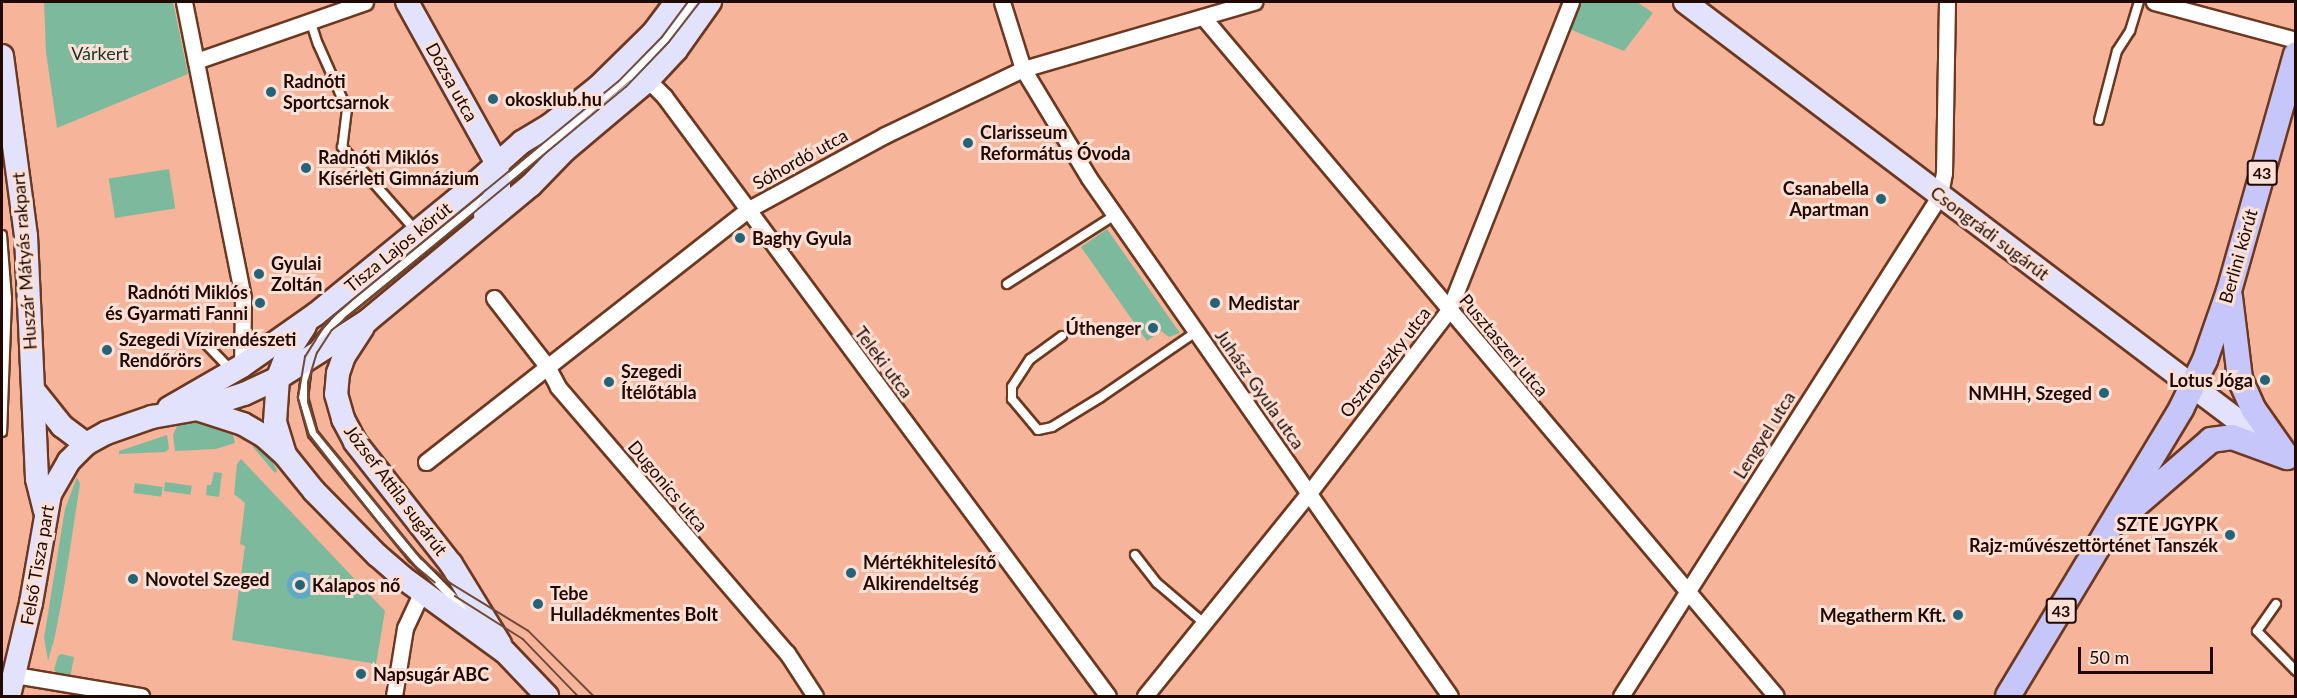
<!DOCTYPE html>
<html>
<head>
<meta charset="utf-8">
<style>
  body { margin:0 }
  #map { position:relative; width:2297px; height:698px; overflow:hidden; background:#f6b59b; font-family:Lato,sans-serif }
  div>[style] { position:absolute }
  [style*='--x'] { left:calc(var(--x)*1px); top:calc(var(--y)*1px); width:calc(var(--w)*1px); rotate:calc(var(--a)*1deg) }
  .green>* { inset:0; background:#7dba9d; transform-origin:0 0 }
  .water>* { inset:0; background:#5eaac6 }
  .round { border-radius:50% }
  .roads { filter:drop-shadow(2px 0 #6d3820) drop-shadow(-2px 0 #6d3820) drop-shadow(0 2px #6d3820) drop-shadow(0 -2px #6d3820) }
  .lane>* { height:8px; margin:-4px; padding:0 4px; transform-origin:4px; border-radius:4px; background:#fff }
  .street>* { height:15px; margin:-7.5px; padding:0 7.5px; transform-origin:7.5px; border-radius:7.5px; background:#fff }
  .secondary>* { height:22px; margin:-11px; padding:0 11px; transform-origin:11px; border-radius:11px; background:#e3e2fc }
  .primary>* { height:24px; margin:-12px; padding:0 12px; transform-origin:12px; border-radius:12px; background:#c7c6fa }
  .tram>* { height:1.5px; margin:-0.75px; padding:0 0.75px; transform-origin:0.75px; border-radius:0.75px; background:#704a3b }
  .dots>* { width:16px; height:16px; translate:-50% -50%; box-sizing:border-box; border:3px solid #fce0d5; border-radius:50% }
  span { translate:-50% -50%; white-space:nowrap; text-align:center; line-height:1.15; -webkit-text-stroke:6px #fce0d5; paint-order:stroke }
  .shield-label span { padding:2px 4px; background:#fce0d5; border:2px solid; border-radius:4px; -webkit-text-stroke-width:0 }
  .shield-label { font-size:16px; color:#1f0902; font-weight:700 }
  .park-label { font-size:18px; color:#153628 }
  .poi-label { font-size:18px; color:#1f0902; font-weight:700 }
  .left { translate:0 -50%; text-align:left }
  .right { translate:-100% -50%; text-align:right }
  .street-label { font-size:18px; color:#1f0902 }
  .frame { position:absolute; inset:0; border:3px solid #1f0902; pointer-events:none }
  .scale { position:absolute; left:2078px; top:647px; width:135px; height:27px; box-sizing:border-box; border:3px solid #1f0902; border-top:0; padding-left:8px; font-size:18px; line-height:21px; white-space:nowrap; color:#1f0902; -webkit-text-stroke:4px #fce0d5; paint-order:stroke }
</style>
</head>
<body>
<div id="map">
  <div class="green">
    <div style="clip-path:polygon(44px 2px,173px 2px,188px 74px,57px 128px,46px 52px)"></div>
    <div style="clip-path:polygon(1580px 2px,1637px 2px,1653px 13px,1624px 51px,1569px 29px)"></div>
    <div style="left:169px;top:169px;width:40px;height:61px;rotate:81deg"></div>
    <div style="clip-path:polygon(1107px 229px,1180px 333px,1169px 337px,1161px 331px,1147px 341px,1081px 247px)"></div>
    <div style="clip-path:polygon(203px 419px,232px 431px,235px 443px,216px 449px,175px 451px,173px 435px,177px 426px)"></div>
    <div style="clip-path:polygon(167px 435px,169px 449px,165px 452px,119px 454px,119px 451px)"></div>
    <div style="clip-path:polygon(253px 436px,266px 447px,277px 471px,275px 473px,253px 447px)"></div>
    <div style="clip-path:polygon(241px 459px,385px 611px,376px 664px,232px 640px,245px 546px,240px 544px,245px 503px,234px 494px,237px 464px)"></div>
    <div style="clip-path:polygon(214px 472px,222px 473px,219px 497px,206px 495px,207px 485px,211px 485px)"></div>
    <div style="clip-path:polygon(77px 477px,80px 484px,64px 588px,55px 636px,48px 661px,44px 638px,65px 509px)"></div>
    <div style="left:165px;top:482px;width:27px;height:9px;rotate:8deg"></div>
    <div style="left:135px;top:483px;width:28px;height:10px;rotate:8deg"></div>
    <div style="clip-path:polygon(61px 654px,74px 657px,70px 678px,60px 675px,54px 670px,58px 656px)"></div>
  </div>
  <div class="water">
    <div class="round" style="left:287px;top:571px;width:28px;height:28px"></div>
  </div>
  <div class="roads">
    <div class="lane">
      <div style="--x:310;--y:20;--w:25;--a:72"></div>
      <div style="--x:318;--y:44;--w:71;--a:66"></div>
      <div style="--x:347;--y:109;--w:38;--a:97"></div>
      <div style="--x:342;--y:147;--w:112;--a:48.6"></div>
      <div style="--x:2099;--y:120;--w:71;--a:-75.4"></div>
      <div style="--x:2117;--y:51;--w:24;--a:-57"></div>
      <div style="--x:2130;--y:31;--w:30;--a:-73"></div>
      <div style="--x:502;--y:184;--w:175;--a:-40.4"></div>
      <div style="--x:635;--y:71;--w:44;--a:-46.8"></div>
      <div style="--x:665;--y:39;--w:47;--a:-51.9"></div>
      <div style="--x:2;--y:235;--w:63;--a:85.5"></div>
      <div style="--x:7;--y:298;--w:134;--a:92.1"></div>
      <div style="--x:1007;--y:284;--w:128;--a:-32.6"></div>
      <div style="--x:1062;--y:336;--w:39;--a:144"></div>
      <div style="--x:1030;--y:359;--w:33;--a:123"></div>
      <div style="--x:1012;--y:387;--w:12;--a:90"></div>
      <div style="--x:1012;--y:399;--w:40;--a:50"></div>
      <div style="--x:1038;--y:430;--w:14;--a:-12"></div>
      <div style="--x:1052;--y:427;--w:57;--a:-31.5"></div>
      <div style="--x:1101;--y:397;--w:115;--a:-34.4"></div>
      <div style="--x:205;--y:343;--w:37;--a:46"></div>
      <div style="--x:316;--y:344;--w:38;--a:-49"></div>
      <div style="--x:341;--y:315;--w:187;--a:-39.1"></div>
      <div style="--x:307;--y:366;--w:31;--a:97"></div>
      <div style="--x:303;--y:397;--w:38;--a:75"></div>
      <div style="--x:313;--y:434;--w:159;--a:50.9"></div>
      <div style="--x:413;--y:557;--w:77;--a:45.5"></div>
      <div style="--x:1135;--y:555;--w:36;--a:52"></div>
      <div style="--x:1157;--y:583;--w:62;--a:40.4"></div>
      <div style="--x:2276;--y:604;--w:33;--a:125"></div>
      <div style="--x:2257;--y:631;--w:56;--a:45.7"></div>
    </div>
    <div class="street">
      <div style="--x:184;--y:2;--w:302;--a:78.7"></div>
      <div style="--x:243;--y:298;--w:68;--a:90.8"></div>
      <div style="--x:1002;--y:2;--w:70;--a:72.6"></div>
      <div style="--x:1023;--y:69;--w:127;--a:58.8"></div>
      <div style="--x:1089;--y:178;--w:631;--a:55.13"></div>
      <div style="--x:2154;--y:2;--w:147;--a:15"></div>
      <div style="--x:1203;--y:17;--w:888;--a:49.84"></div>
      <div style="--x:196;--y:61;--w:179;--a:-19.2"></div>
      <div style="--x:617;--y:71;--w:24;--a:5"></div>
      <div style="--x:641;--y:73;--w:33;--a:45"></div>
      <div style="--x:664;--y:96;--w:746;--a:53.5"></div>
      <div style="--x:494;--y:298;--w:86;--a:52.1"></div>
      <div style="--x:547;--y:366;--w:24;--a:62"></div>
      <div style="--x:558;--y:387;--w:351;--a:49.3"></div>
      <div style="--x:787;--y:653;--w:51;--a:56.9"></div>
      <div style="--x:426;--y:462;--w:408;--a:-38.1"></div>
      <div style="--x:747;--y:210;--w:157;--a:-28.5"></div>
      <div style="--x:885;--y:135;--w:153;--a:-25.6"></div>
      <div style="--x:1023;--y:69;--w:241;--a:-16.2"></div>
      <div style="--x:15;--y:675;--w:128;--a:9.5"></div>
      <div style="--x:394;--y:696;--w:69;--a:-80.8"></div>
      <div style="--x:405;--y:628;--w:40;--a:-65"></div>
      <div style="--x:1145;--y:696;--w:261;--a:-51.1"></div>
      <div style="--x:1309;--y:493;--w:230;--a:-52.6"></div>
      <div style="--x:1449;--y:310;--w:331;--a:-68.4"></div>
      <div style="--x:1621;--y:696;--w:594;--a:-57.51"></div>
      <div style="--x:1940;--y:195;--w:22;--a:-80"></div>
      <div style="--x:1944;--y:173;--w:171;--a:-89"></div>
    </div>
    <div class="secondary">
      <div style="--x:407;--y:2;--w:185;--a:60.9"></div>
      <div style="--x:497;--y:164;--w:23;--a:85"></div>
      <div style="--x:499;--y:187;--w:32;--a:116"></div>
      <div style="--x:1685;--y:2;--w:742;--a:37.12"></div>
      <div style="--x:2;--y:56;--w:182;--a:82.4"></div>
      <div style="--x:26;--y:236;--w:243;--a:87.4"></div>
      <div style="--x:37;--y:479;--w:32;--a:76"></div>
      <div style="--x:305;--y:326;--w:33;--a:123"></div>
      <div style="--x:287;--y:354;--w:26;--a:111"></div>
      <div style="--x:278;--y:378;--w:44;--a:93.9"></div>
      <div style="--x:275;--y:422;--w:34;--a:73"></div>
      <div style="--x:285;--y:455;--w:46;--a:51.1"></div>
      <div style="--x:314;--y:491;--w:90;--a:45.5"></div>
      <div style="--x:377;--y:555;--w:33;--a:41"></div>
      <div style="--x:402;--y:577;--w:127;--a:36.1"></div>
      <div style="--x:505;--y:652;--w:61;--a:46.3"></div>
      <div style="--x:363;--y:327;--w:35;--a:123"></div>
      <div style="--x:344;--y:356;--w:18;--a:109"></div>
      <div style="--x:338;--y:373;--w:21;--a:95"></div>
      <div style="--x:336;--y:394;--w:26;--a:74"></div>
      <div style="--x:343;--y:419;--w:26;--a:62"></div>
      <div style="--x:355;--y:442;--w:155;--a:51.8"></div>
      <div style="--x:451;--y:564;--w:94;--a:58.5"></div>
      <div style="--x:34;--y:391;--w:45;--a:51.3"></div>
      <div style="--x:62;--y:426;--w:30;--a:37"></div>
      <div style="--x:169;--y:408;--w:84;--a:-29.9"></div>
      <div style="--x:242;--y:366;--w:90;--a:-35.1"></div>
      <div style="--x:316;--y:314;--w:198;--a:-39.2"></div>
      <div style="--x:469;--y:189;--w:71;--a:-41.6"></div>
      <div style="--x:522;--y:142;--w:33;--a:-31"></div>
      <div style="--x:550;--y:125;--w:61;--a:-38.4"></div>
      <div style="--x:598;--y:87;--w:77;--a:-44.5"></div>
      <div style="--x:653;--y:33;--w:39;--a:-53"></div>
      <div style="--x:197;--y:409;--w:48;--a:18.1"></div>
      <div style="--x:243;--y:424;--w:24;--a:30"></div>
      <div style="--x:264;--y:436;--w:28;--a:42"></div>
      <div style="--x:9;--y:696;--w:96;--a:-76.7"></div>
      <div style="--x:31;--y:603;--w:111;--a:-80.1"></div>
      <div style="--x:50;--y:494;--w:38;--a:-60"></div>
      <div style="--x:69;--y:461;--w:24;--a:-45"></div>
      <div style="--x:86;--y:444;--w:23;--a:-29"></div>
      <div style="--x:106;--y:433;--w:49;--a:-19.2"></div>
      <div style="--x:152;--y:417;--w:46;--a:-10.1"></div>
      <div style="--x:197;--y:409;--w:49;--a:-17.7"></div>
      <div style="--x:244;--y:394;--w:38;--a:-25"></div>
      <div style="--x:278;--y:378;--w:106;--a:-32.6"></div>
      <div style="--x:367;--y:321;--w:213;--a:-39.7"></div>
      <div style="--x:531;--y:185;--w:49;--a:-45.8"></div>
      <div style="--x:565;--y:150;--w:109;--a:-40.1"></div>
      <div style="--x:648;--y:80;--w:41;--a:-47"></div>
      <div style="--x:676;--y:50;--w:59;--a:-54.7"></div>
    </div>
    <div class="primary">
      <div style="--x:2230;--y:297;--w:83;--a:83"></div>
      <div style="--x:2240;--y:379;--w:34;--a:66"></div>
      <div style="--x:2254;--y:410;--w:57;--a:54.9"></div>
      <div style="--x:2128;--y:512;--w:110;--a:-40.9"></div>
      <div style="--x:2211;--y:440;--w:21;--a:-8"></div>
      <div style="--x:2232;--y:437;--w:59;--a:20"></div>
      <div style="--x:2008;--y:696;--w:335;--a:-58.9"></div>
      <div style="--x:2181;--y:409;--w:55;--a:-63.9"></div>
      <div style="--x:2205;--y:360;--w:73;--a:-70.8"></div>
      <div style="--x:2229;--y:291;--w:246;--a:-74.2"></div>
    </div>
  </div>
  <div class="tram">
    <div style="--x:435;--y:583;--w:25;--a:-140"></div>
    <div style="--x:416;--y:567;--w:47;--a:-131.5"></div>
    <div style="--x:385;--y:532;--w:123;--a:-128.1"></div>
    <div style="--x:309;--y:435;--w:39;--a:-107"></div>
    <div style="--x:298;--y:398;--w:42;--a:-80.3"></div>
    <div style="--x:305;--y:357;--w:40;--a:-58"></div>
    <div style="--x:326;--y:323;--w:33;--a:-41"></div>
    <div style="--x:351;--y:301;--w:345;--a:-39.4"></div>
    <div style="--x:618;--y:82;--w:63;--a:-45.6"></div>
    <div style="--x:662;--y:37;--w:44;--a:-53.4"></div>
    <div style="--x:455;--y:596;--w:80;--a:32.3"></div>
    <div style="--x:523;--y:639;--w:79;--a:46"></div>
    <div style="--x:593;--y:696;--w:92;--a:-135"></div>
    <div style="--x:528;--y:631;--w:90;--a:-148.6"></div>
    <div style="--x:451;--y:584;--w:39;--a:-140"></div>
    <div style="--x:421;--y:559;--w:164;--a:-129.3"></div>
    <div style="--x:317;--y:432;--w:30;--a:-107"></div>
    <div style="--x:308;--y:403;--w:21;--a:-90"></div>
    <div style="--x:308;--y:382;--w:30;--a:-73"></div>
    <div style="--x:317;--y:353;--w:27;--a:-57"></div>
    <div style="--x:332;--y:330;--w:381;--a:-39.6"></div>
    <div style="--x:626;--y:87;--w:62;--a:-46.3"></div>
    <div style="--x:669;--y:42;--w:51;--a:-52.2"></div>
  </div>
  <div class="dots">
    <div style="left:271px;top:92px;background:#246479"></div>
    <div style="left:493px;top:99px;background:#246479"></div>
    <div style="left:968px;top:143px;background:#246479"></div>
    <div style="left:306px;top:168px;background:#246479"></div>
    <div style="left:1881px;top:199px;background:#246479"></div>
    <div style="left:740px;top:238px;background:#246479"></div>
    <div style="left:259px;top:274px;background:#246479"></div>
    <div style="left:260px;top:303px;background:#246479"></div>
    <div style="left:1215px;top:303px;background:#246479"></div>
    <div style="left:1153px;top:328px;background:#246479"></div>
    <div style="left:107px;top:350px;background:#246479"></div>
    <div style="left:2265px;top:380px;background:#246479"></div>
    <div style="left:609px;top:382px;background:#246479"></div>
    <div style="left:2104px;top:393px;background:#246479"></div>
    <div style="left:2230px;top:535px;background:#246479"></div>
    <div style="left:851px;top:573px;background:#246479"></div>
    <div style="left:133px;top:579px;background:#246479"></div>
    <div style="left:300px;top:585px;background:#246479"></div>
    <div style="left:538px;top:604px;background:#246479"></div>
    <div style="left:1958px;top:615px;background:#246479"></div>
    <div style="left:361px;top:674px;background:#246479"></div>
  </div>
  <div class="shield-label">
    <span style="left:2262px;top:173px">43</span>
    <span style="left:2061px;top:611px">43</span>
  </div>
  <div class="park-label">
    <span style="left:100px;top:53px">Várkert</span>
  </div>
  <div class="poi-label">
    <span class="left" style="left:283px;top:92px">Radnóti<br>Sportcsarnok</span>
    <span class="left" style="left:505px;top:99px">okosklub.hu</span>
    <span class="left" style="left:980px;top:143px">Clarisseum<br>Református Óvoda</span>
    <span class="left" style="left:318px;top:168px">Radnóti Miklós<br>Kísérleti Gimnázium</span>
    <span class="right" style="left:1869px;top:199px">Csanabella<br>Apartman</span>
    <span class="left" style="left:752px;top:238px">Baghy Gyula</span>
    <span class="left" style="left:271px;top:274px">Gyulai<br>Zoltán</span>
    <span class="right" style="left:248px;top:303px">Radnóti Miklós<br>és Gyarmati Fanni</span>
    <span class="left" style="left:1228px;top:303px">Medistar</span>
    <span class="right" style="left:1141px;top:328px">Úthenger</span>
    <span class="left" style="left:119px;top:350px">Szegedi Vízirendészeti<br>Rendőrörs</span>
    <span class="left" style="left:621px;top:382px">Szegedi<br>Ítélőtábla</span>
    <span class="right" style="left:2253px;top:380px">Lotus Jóga</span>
    <span class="right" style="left:2092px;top:393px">NMHH, Szeged</span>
    <span class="right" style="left:2218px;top:535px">SZTE JGYPK<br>Rajz-művészettörténet Tanszék</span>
    <span class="left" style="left:863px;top:573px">Mértékhitelesítő<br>Alkirendeltség</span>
    <span class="left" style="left:145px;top:579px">Novotel Szeged</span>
    <span class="left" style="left:312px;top:585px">Kalapos nő</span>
    <span class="left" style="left:550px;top:604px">Tebe<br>Hulladékmentes Bolt</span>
    <span class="right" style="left:1946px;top:615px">Megatherm Kft.</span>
    <span class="left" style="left:373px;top:674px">Napsugár ABC</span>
  </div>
  <div class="street-label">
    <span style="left:452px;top:82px;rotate:61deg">Dózsa utca</span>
    <span style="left:800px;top:159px;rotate:-29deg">Sóhordó utca</span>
    <span style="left:1990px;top:233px;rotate:37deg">Csongrádi sugárút</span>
    <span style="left:398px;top:247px;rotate:-39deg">Tisza Lajos körút</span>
    <span style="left:2238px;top:256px;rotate:-74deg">Berlini körút</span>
    <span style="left:24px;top:261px;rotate:-94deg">Huszár Mátyás rakpart</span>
    <span style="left:1504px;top:345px;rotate:50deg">Pusztaszeri utca</span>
    <span style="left:884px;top:362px;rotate:53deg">Teleki utca</span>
    <span style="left:1385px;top:362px;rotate:-52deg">Osztrovszky utca</span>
    <span style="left:1260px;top:389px;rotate:55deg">Juhász Gyula utca</span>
    <span style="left:1764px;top:435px;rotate:-58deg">Lengyel utca</span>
    <span style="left:668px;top:486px;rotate:50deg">Dugonics utca</span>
    <span style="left:396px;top:490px;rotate:53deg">József Attila sugárút</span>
    <span style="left:37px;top:565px;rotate:-80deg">Felső Tisza part</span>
  </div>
  <div class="frame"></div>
  <div class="scale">50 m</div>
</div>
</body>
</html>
